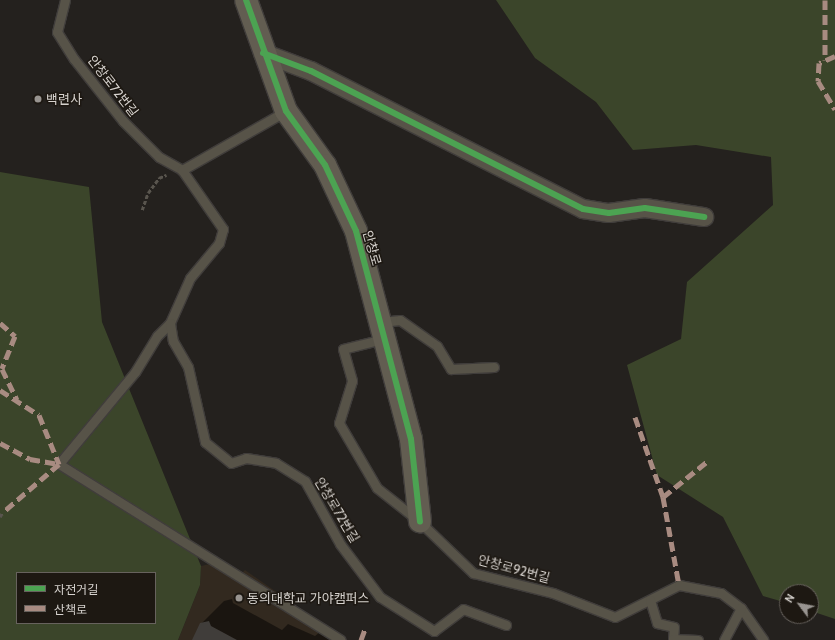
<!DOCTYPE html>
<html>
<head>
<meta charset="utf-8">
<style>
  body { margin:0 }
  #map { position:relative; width:835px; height:640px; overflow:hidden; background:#24211e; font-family:Cabin,"Noto Sans KR",sans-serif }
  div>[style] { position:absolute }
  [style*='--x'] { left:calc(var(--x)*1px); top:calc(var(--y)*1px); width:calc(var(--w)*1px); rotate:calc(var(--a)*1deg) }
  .built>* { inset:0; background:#32291f }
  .forest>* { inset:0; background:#3b452a }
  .shadow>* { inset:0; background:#0007 }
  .building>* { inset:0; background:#403d3a }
  .path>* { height:2.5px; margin-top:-1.25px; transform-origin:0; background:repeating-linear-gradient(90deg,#59554e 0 4px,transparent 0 6px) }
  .roads { filter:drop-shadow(1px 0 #403d3b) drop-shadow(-1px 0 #403d3b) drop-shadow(0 1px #403d3b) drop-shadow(0 -1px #403d3b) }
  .lane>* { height:9px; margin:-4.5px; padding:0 4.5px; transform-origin:4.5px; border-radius:4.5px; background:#575348 }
  .street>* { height:18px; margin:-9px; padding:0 9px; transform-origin:9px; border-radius:9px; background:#575348 }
  .secondary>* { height:22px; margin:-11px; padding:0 11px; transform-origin:11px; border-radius:11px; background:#625d51 }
  .quiet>* { height:5px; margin-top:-2.5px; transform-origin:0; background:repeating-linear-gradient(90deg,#a88b81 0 10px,transparent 0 15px) }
  .cycleway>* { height:6px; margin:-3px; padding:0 3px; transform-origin:3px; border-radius:3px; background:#4ca352 }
  .dots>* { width:11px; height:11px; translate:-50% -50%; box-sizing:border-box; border:2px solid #1d1812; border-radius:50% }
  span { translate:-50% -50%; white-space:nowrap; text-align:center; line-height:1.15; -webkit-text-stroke:3px #1d1812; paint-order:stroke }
  .street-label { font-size:13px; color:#d6d2ce }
  .poi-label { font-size:13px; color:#d6d2ce }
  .left { translate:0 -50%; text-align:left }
  .legend { position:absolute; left:16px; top:572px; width:140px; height:52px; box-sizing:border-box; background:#1d1812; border:1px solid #67625d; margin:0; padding:5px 7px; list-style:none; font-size:12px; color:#d6d2ce }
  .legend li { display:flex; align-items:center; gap:8px; height:20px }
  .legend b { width:20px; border:1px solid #67625d }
  .north { position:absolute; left:779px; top:584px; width:40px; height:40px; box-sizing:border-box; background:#1d1812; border:1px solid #67625d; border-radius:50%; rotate:302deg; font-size:11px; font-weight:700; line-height:16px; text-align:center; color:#d6d2ce }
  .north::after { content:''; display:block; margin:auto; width:14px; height:18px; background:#989490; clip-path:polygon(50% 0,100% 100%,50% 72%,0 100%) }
</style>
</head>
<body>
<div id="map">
  <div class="built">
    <div style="clip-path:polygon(210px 564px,236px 579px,245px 570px,345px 640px,178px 640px,200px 585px,201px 566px)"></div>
  </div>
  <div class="forest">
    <div style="clip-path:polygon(496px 0,835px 0,835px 619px,811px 611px,811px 592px,787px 592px,787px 603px,763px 596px,723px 517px,657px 475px,627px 365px,681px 339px,687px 282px,773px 205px,771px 157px,696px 145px,633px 150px,596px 102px,535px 58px)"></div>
    <div style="clip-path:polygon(evenodd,0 172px,89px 187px,102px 322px,201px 566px,200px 585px,178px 640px,0 640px,0 172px,17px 573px,155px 573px,155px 623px,17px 623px,17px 573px)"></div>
  </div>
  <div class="shadow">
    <div style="clip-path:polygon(232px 599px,233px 603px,282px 630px,288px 624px,315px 636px,321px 631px,341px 640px,193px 640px,201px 624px,224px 601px)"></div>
  </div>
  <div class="building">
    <div style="clip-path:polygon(209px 621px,211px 626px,237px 640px,192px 640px,200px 623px)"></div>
  </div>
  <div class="path">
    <div style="--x:142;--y:210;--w:18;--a:-71"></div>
    <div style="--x:148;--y:193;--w:19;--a:-54"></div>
    <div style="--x:159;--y:178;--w:8;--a:-23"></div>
    <div style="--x:0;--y:517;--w:4;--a:-63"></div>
  </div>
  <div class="roads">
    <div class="lane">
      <div style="--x:65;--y:0;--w:33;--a:104"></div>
      <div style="--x:57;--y:32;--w:32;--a:58"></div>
      <div style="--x:74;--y:59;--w:79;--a:51.7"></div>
      <div style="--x:123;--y:121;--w:51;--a:45"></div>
      <div style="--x:159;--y:157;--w:26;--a:29"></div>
      <div style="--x:286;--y:111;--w:120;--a:150.4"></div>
      <div style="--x:182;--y:170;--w:72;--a:55.2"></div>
      <div style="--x:223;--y:229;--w:15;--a:106"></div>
      <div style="--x:219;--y:243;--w:45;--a:129.6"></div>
      <div style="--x:190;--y:278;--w:49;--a:114"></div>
      <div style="--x:170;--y:323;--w:18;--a:135"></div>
      <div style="--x:157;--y:336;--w:42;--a:121.4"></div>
      <div style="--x:135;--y:372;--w:119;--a:129.6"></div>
      <div style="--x:59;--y:464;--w:332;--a:32"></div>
      <div style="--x:381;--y:322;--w:19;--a:-6"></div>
      <div style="--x:400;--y:320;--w:45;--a:35.1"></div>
      <div style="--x:437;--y:346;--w:27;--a:59"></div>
      <div style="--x:451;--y:369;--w:43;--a:-2.7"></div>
      <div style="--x:170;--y:323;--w:18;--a:81"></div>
      <div style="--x:173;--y:341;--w:30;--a:60"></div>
      <div style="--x:188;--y:367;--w:77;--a:77.2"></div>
      <div style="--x:205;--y:442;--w:33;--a:39"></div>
      <div style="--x:231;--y:463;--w:16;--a:-18"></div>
      <div style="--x:246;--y:458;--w:30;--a:9"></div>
      <div style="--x:276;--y:463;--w:34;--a:32"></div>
      <div style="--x:305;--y:481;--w:72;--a:60.9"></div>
      <div style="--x:340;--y:544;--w:66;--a:53"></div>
      <div style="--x:380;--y:597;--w:64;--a:32.2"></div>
      <div style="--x:434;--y:631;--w:36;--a:-37"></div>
      <div style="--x:463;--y:609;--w:46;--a:20.4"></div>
      <div style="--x:383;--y:339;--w:41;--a:166"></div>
      <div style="--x:343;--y:349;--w:33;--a:74"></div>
      <div style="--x:352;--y:381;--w:44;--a:107.2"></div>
      <div style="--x:339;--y:423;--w:75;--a:59.7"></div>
      <div style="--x:377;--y:488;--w:55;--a:38.3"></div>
      <div style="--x:420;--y:522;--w:74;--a:43.9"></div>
      <div style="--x:473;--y:573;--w:82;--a:14"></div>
      <div style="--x:553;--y:593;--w:66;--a:21.2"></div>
      <div style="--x:615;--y:617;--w:72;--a:-26.6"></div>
      <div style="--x:679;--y:585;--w:43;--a:10.8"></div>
      <div style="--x:721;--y:593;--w:25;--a:37"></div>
      <div style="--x:741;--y:608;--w:39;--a:55"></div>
      <div style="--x:650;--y:600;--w:24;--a:73"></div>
      <div style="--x:657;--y:623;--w:17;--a:13"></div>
      <div style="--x:674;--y:627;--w:12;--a:95"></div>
      <div style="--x:673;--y:639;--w:25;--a:2"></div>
      <div style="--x:724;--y:640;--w:36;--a:-62"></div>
    </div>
    <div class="street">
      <div style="--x:263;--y:53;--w:51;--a:20.6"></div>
      <div style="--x:311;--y:71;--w:305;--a:26.9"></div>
      <div style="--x:583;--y:209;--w:26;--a:9"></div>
      <div style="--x:609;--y:213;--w:36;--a:-8"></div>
      <div style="--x:645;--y:208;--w:60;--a:8.7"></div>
    </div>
    <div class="secondary">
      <div style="--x:246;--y:0;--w:118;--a:70.2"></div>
      <div style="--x:286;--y:111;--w:67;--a:54.2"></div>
      <div style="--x:325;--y:165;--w:73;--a:64.8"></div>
      <div style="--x:356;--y:231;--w:215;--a:75.2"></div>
      <div style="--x:411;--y:439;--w:83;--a:83.8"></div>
    </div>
  </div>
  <div class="quiet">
    <div style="--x:825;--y:0;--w:60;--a:90"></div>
    <div style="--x:835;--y:56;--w:17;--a:156"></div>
    <div style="--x:819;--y:63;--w:18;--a:93"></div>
    <div style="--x:818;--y:81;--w:33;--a:59"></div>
    <div style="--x:0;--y:323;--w:20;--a:41"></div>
    <div style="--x:15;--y:336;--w:35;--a:112"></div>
    <div style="--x:2;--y:369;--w:34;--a:64"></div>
    <div style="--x:0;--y:390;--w:46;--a:32.7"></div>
    <div style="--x:39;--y:415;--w:53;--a:67.8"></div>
    <div style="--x:635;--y:417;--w:85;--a:70.7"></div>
    <div style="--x:663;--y:497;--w:89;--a:79.7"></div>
    <div style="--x:0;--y:443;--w:34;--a:28"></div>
    <div style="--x:30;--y:459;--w:29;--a:10"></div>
    <div style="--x:59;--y:464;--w:75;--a:139.3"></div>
    <div style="--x:663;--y:497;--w:59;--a:-38.8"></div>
    <div style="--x:361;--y:640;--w:12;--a:-70"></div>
  </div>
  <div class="cycleway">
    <div style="--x:246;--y:0;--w:118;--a:70.2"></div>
    <div style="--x:286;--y:111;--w:67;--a:54.2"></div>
    <div style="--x:325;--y:165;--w:73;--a:64.8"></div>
    <div style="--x:356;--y:231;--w:215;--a:75.2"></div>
    <div style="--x:411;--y:439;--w:83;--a:83.8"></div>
    <div style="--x:263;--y:53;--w:51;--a:20.6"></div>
    <div style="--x:311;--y:71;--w:305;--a:26.9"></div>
    <div style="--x:583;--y:209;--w:26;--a:9"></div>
    <div style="--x:609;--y:213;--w:36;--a:-8"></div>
    <div style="--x:645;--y:208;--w:60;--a:8.7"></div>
  </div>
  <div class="dots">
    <div style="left:38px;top:99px;background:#989490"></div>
    <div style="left:239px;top:598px;background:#989490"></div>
  </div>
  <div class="street-label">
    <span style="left:113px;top:86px;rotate:52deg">안창로72번길</span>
    <span style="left:372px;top:248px;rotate:74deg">안창로</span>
    <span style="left:337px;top:510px;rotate:59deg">안창로72번길</span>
    <span style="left:514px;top:569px;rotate:15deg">안창로92번길</span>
  </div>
  <div class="poi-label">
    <span class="left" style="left:46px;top:99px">백련사</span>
    <span class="left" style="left:247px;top:598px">동의대학교 가야캠퍼스</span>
  </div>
  <ul class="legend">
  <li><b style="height:5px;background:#4ca352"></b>자전거길</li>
  <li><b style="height:5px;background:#a88b81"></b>산책로</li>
  </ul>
  <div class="north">N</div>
</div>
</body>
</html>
